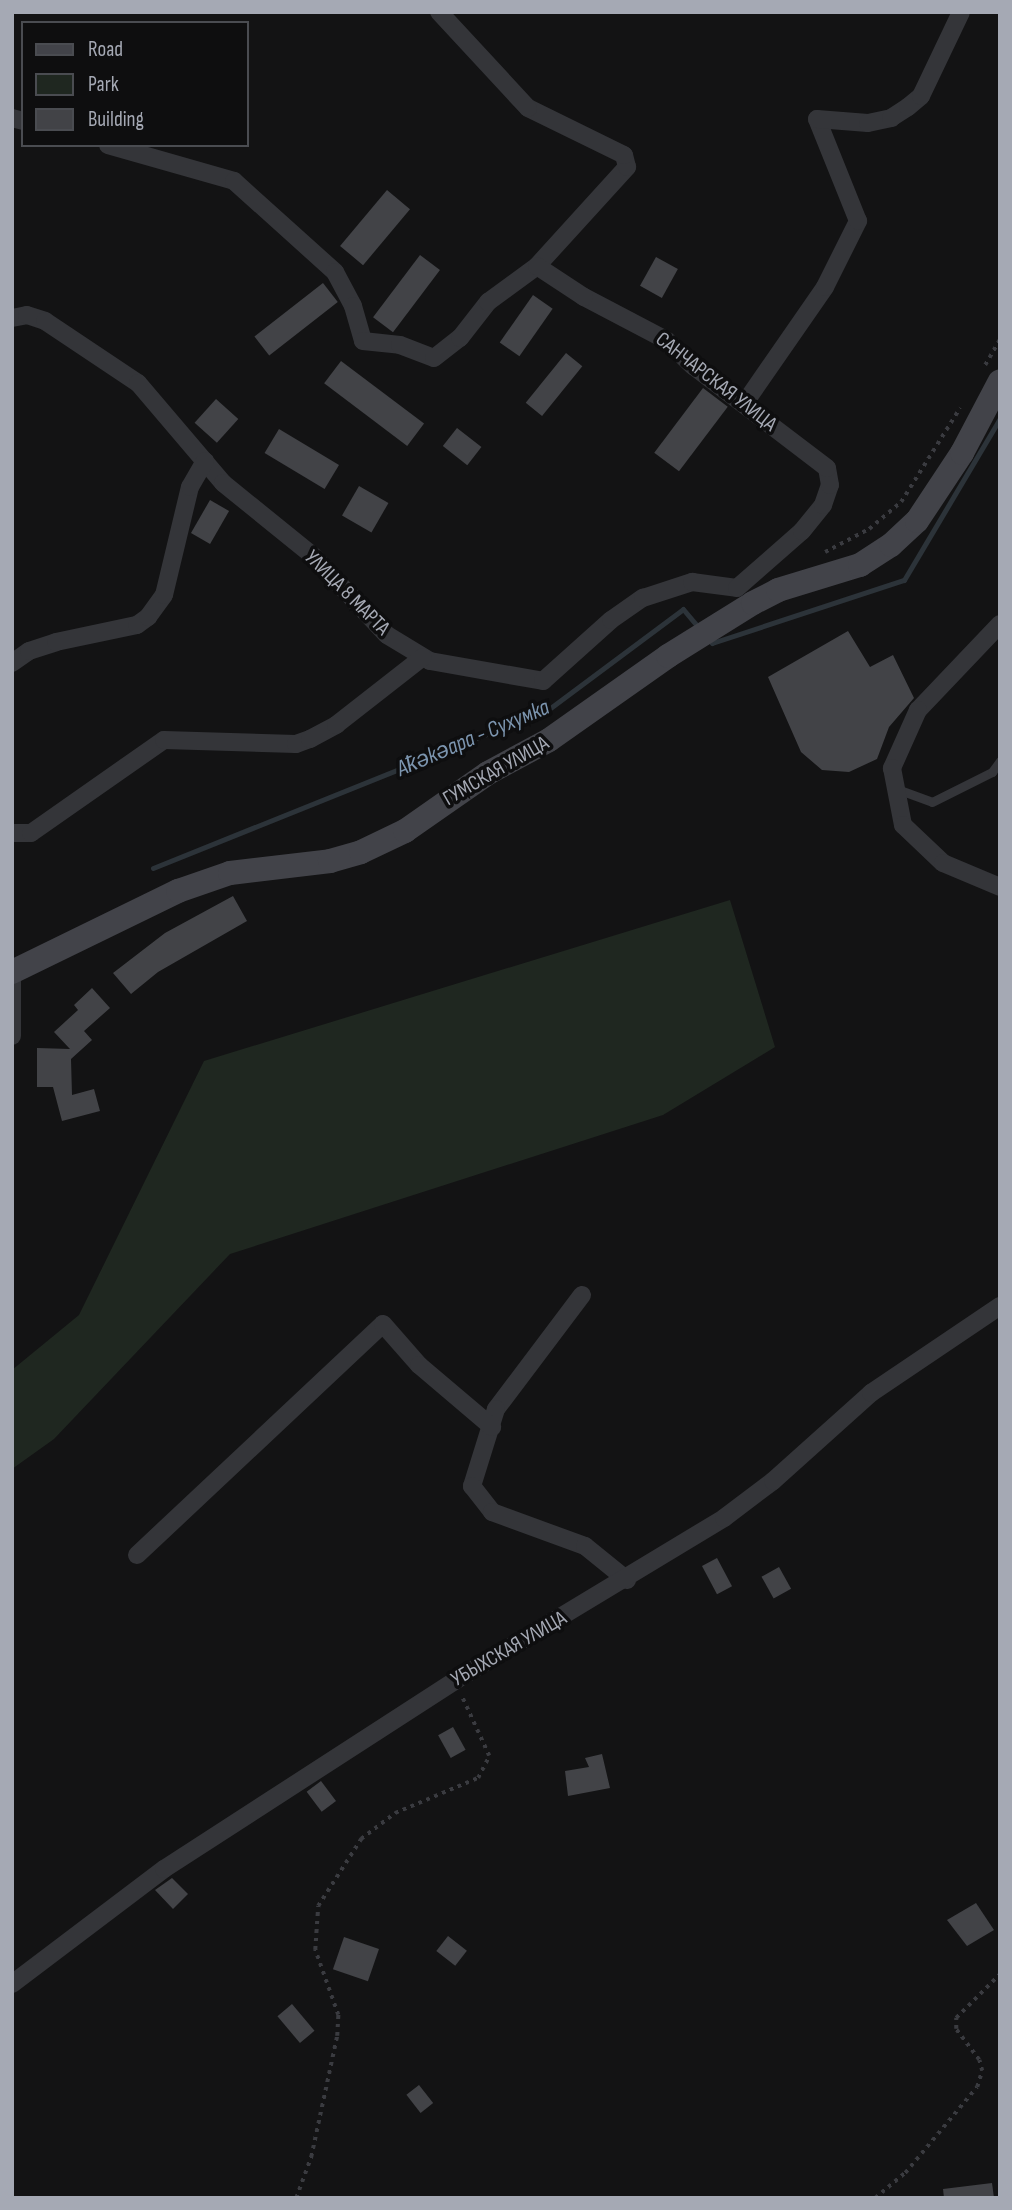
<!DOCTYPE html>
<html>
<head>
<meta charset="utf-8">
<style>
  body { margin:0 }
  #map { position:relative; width:1012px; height:2210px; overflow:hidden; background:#131314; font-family:"Sofia Sans Condensed",sans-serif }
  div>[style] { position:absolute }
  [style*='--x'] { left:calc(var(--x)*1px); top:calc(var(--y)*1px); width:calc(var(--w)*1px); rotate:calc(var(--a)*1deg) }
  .green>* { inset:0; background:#1f2720 }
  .stream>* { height:5px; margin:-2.5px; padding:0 2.5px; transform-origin:2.5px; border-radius:2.5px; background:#2c3339 }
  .building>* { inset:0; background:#424347; transform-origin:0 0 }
  .path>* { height:3.5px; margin-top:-1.75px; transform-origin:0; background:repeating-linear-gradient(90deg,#3a3b40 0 3.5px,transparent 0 8.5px) }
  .lane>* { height:9px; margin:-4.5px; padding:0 4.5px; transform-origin:4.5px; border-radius:4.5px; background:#343539 }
  .street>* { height:18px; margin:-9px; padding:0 9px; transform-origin:9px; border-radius:9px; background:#343539 }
  .secondary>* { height:24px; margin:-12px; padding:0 12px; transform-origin:12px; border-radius:12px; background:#424349 }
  span { translate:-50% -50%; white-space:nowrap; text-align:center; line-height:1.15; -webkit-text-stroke:7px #0e0e0f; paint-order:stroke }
  .street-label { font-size:21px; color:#a5a9b4 }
  .water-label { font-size:23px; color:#7c95af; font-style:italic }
  .frame { position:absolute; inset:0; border:14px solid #a5a9b4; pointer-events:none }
  .legend { position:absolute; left:21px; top:21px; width:228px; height:126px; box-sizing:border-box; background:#0e0e0f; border:2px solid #4a4c51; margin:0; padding:9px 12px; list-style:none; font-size:21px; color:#a5a9b4 }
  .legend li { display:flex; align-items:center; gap:14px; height:35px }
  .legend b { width:35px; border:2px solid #4a4c51 }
</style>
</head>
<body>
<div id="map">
  <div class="green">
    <div style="clip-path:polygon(730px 900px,775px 1047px,663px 1115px,230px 1254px,54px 1439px,12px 1469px,12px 1370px,79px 1315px,204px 1061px)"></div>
  </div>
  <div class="stream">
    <div style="--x:709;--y:639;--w:5;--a:53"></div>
    <div style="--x:712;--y:643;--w:202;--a:-18.2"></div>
    <div style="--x:904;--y:580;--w:188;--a:-59.3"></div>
    <div style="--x:153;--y:868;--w:427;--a:-21.9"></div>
    <div style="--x:549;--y:709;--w:167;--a:-36.7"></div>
    <div style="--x:683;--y:609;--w:26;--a:50"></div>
  </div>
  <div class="building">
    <div style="left:387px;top:190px;width:30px;height:73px;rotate:40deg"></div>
    <div style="left:420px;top:255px;width:25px;height:78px;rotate:37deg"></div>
    <div style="left:656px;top:257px;width:25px;height:33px;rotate:29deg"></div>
    <div style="left:323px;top:283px;width:24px;height:87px;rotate:52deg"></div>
    <div style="left:533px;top:295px;width:24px;height:58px;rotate:35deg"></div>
    <div style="left:566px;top:353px;width:21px;height:64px;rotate:39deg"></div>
    <div style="left:341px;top:361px;width:104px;height:28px;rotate:37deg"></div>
    <div style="left:703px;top:388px;width:31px;height:81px;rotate:37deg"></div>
    <div style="left:216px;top:399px;width:30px;height:32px;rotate:42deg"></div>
    <div style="left:457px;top:428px;width:31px;height:23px;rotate:38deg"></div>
    <div style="left:279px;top:429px;width:70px;height:28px;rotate:31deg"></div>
    <div style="left:359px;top:486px;width:34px;height:34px;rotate:30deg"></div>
    <div style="left:210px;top:500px;width:22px;height:38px;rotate:30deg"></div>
    <div style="clip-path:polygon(848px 631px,870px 667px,893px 655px,914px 698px,889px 727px,877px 759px,849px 772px,822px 770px,801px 752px,768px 677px)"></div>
    <div style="clip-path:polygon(233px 896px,247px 921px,158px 972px,131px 994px,113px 973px,165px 933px)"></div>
    <div style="clip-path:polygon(92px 988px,110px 1008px,84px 1031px,92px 1040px,71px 1059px,72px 1095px,94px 1089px,100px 1111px,62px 1121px,53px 1087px,37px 1087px,37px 1048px,70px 1049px,54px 1032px,78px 1010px,74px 1005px)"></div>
    <div style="left:717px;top:1558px;width:32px;height:17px;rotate:62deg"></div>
    <div style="left:779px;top:1567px;width:25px;height:20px;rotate:61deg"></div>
    <div style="left:453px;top:1727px;width:26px;height:17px;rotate:61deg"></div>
    <div style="clip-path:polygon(602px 1754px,610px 1788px,568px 1796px,565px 1771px,589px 1767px,585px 1758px)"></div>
    <div style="left:321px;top:1781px;width:25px;height:18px;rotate:53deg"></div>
    <div style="clip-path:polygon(172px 1878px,188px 1894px,173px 1909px,155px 1890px)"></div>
    <div style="clip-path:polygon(976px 1903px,994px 1930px,967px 1946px,947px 1920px)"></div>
    <div style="left:448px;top:1936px;width:24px;height:19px;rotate:38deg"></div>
    <div style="left:344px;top:1937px;width:37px;height:34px;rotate:19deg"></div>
    <div style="left:292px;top:2004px;width:35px;height:19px;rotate:50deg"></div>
    <div style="left:419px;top:2085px;width:23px;height:16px;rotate:52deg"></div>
    <div style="clip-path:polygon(992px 2183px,994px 2198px,944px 2198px,943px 2189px)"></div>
  </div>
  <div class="path">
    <div style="--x:985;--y:365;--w:30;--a:-60"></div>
    <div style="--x:825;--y:552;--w:50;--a:-27.6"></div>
    <div style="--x:869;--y:529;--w:42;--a:-40.2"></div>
    <div style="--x:901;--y:502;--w:111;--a:-57.9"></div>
    <div style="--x:296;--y:2198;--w:44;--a:-69.9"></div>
    <div style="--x:311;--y:2157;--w:124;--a:-77.9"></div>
    <div style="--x:337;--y:2036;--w:21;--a:-87"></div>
    <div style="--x:338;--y:2015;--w:69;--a:-109.5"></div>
    <div style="--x:315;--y:1950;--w:44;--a:-86.1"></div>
    <div style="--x:318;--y:1906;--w:80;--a:-57.3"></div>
    <div style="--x:361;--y:1839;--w:43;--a:-37.4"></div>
    <div style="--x:395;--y:1813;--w:90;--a:-22.9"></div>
    <div style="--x:478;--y:1778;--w:25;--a:-63"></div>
    <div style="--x:489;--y:1756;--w:67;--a:-114.7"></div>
    <div style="--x:875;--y:2198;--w:39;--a:-40"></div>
    <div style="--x:905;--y:2173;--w:112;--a:-50.1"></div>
    <div style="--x:977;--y:2087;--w:17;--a:-73"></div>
    <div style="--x:982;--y:2071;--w:11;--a:-105"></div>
    <div style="--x:979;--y:2060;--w:39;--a:-127"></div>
    <div style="--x:956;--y:2029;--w:11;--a:-90"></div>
    <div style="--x:956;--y:2018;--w:62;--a:-45"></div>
  </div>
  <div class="lane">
    <div style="--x:897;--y:789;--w:37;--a:20"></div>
    <div style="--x:932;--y:802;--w:67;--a:-26.6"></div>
    <div style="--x:992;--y:772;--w:14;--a:-54"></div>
  </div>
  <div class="street">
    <div style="--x:12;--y:118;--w:11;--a:15"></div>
    <div style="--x:108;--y:145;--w:131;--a:15.9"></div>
    <div style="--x:234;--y:181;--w:136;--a:42"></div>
    <div style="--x:335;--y:272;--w:38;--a:62"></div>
    <div style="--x:353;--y:306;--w:36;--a:74"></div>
    <div style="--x:363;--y:341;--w:37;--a:6"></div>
    <div style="--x:400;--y:345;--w:36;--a:21"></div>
    <div style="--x:434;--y:358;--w:33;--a:-38"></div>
    <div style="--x:460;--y:338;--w:46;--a:-52.1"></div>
    <div style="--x:488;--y:302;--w:61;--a:-36.3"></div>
    <div style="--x:537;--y:266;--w:134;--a:-47.7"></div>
    <div style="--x:627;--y:167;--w:12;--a:-104"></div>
    <div style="--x:624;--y:155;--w:107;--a:-153.9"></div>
    <div style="--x:528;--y:108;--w:131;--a:-132.8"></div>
    <div style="--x:12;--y:318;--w:15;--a:-11"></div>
    <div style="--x:27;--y:315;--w:19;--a:18"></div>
    <div style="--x:45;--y:321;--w:112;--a:33.7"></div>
    <div style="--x:138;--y:383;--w:131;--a:49.6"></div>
    <div style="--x:223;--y:483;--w:116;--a:39"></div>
    <div style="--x:313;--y:556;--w:108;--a:46.9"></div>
    <div style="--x:387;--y:635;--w:50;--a:31.2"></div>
    <div style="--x:430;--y:661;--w:115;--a:10"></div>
    <div style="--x:543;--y:681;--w:91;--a:-41.9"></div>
    <div style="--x:611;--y:620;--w:39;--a:-35"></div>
    <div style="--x:643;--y:598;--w:52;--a:-18.1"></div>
    <div style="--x:692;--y:582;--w:45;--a:7.6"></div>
    <div style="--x:737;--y:588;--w:86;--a:-41.2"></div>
    <div style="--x:802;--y:531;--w:33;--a:-51"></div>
    <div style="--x:823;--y:505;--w:21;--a:-71"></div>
    <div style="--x:830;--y:485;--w:17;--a:-100"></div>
    <div style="--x:827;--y:468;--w:168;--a:-142.7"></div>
    <div style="--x:693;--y:366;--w:37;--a:-136"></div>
    <div style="--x:666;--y:340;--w:93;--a:-152.3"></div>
    <div style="--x:584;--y:297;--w:56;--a:-146.6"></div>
    <div style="--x:744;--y:404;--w:142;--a:-55.3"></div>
    <div style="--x:825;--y:287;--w:74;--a:-63.4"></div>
    <div style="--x:858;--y:221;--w:110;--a:-111.9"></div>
    <div style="--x:817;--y:119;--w:51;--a:4.5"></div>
    <div style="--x:868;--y:123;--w:24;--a:-12"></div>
    <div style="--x:891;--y:118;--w:20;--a:-33"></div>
    <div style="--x:908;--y:107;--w:17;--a:-40"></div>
    <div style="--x:921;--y:96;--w:93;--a:-64.5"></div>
    <div style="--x:1000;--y:624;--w:119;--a:133.6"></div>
    <div style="--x:918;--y:710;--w:64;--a:114.1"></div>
    <div style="--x:892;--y:768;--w:58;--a:79.1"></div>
    <div style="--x:903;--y:825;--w:55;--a:43.5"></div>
    <div style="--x:943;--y:863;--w:62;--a:22.8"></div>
    <div style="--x:12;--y:663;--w:21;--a:-35"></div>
    <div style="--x:29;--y:651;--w:28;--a:-18"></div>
    <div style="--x:56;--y:642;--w:83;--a:-11.9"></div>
    <div style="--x:137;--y:625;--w:14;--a:-36"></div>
    <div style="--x:148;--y:617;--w:27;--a:-54"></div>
    <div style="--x:164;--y:595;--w:111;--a:-76.5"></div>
    <div style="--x:190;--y:487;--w:30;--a:-60"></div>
    <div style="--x:12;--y:833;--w:19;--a:0"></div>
    <div style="--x:31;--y:833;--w:162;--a:-35"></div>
    <div style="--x:164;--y:740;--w:132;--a:1.7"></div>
    <div style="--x:296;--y:744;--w:15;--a:-20"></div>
    <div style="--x:310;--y:739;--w:30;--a:-28"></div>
    <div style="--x:336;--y:725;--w:110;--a:-38"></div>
    <div style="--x:12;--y:981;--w:55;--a:90"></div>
    <div style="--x:582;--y:1295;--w:143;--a:127"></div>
    <div style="--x:496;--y:1409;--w:81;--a:107.3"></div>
    <div style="--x:472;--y:1486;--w:33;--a:52"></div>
    <div style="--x:492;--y:1512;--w:99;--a:20.1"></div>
    <div style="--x:585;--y:1546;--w:54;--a:39"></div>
    <div style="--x:137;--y:1555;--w:337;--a:-43.2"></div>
    <div style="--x:383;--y:1324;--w:55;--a:48.7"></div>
    <div style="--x:419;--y:1365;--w:96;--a:40.3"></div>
    <div style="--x:12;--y:1984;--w:191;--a:-37.1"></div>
    <div style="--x:164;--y:1869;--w:351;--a:-32.9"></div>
    <div style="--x:459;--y:1678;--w:310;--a:-31.1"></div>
    <div style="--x:724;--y:1518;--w:61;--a:-37.1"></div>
    <div style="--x:773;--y:1481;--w:132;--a:-41.9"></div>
    <div style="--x:871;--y:1393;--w:156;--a:-34"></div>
  </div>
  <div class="secondary">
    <div style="--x:12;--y:972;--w:185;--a:-26"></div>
    <div style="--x:178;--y:891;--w:55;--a:-19.1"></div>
    <div style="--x:230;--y:873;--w:101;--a:-6.8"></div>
    <div style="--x:330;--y:861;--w:32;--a:-16"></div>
    <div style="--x:361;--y:852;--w:49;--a:-25.5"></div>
    <div style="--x:405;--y:831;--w:101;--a:-34.9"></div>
    <div style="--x:488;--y:773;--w:69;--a:-28.4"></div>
    <div style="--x:549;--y:740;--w:146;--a:-35.2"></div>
    <div style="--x:668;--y:656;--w:100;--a:-31.9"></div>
    <div style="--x:753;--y:603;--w:28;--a:-27"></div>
    <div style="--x:778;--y:590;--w:86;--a:-17"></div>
    <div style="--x:860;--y:565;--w:37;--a:-33"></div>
    <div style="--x:891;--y:545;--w:35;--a:-43"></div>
    <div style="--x:917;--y:521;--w:82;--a:-56.5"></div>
    <div style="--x:962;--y:453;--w:81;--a:-62.2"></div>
  </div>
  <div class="street-label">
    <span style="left:716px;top:382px;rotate:38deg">САНЧАРСКАЯ УЛИЦА</span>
    <span style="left:347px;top:593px;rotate:45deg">УЛИЦА 8 МАРТА</span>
    <span style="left:496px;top:771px;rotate:-30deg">ГУМСКАЯ УЛИЦА</span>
    <span style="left:509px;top:1649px;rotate:-30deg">УБЫХСКАЯ УЛИЦА</span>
  </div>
  <div class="water-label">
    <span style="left:473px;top:738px;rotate:-23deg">Аҟәкәара - Сухумка</span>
  </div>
  <div class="frame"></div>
  <ul class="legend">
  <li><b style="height:9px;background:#424349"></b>Road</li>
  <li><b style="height:19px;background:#1f2720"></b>Park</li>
  <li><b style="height:19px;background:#424347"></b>Building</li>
  </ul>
</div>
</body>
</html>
